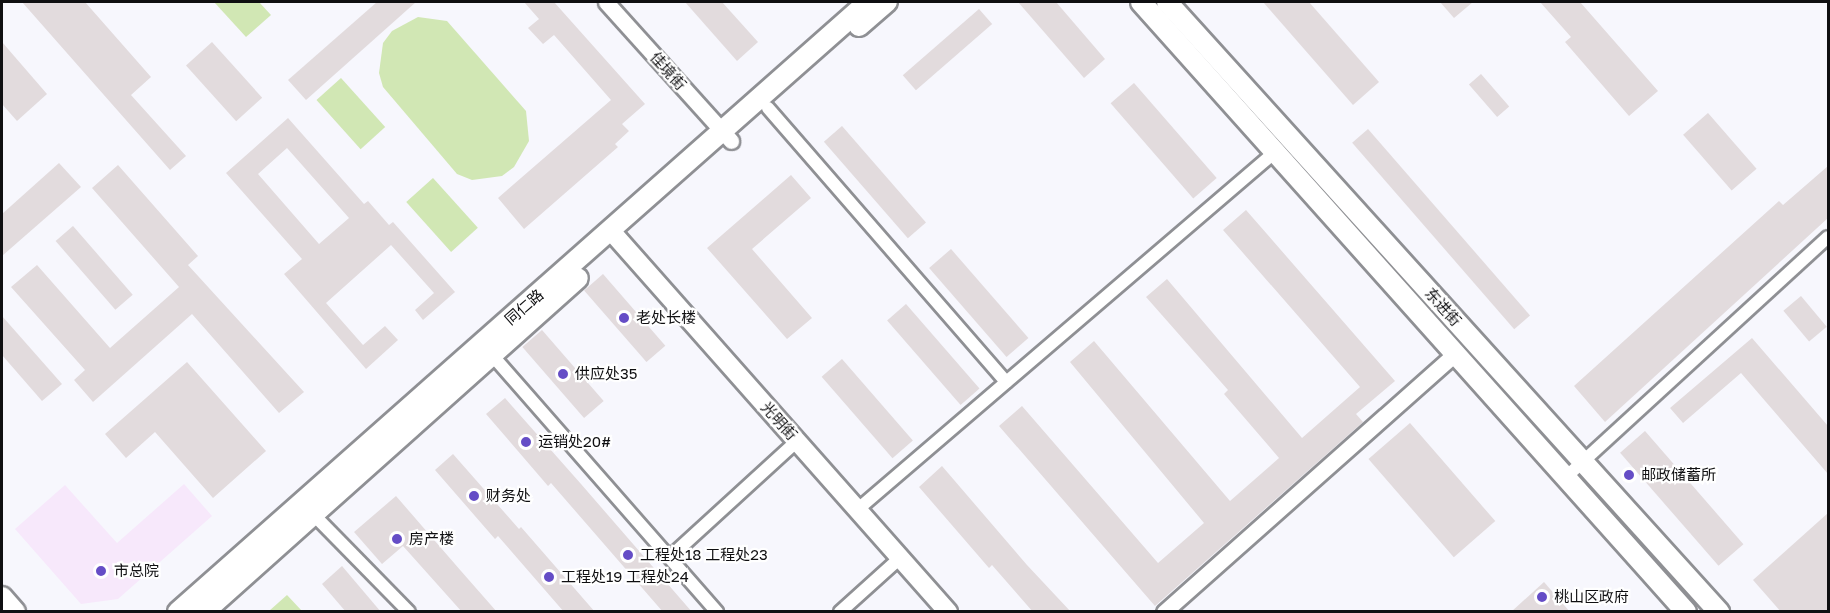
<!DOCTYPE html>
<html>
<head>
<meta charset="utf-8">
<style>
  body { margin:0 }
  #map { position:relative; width:1830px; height:613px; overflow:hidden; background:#f7f7fd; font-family:"Golos Text","Noto Sans SC",sans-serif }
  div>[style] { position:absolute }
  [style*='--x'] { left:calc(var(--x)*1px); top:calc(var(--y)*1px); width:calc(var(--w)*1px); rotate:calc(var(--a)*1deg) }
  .medical>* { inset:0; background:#f7e8fb }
  .green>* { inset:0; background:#d1e7b4; transform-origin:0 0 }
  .building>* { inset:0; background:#e2dbdd; transform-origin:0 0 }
  .roads { filter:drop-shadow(2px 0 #8f9094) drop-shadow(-2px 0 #8f9094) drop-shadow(0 2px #8f9094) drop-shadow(0 -2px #8f9094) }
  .minor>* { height:12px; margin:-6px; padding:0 6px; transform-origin:6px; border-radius:6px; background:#fff }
  .tertiary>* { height:15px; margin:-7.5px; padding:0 7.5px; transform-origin:7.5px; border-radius:7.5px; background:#fff }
  .secondary>* { height:18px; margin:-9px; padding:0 9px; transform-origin:9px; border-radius:9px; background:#fff }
  .primary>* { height:20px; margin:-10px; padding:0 10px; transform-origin:10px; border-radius:10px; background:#fff }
  .dots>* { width:16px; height:16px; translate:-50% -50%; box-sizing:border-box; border:3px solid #fff; border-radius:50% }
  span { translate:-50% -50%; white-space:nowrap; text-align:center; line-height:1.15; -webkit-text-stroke:4.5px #fff; paint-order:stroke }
  .street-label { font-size:15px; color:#0f0f11 }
  .poi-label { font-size:15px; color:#0f0f11 }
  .left { translate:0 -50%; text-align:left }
  .frame { position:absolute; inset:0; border:3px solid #0f0f11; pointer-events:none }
</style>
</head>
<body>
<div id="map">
  <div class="medical">
    <div style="clip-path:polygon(184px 484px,212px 516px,118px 599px,81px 604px,15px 529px,65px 485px,117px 543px)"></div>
  </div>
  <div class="green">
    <div style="clip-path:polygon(214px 2px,259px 2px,271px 15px,246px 37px)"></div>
    <div style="clip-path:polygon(418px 17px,447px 21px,526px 111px,529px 141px,514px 167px,502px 176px,472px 180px,457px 174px,383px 87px,379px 73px,383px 43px,392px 31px)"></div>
    <div style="left:341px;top:78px;width:66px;height:33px;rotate:48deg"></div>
    <div style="left:433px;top:178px;width:67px;height:36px;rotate:48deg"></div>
    <div style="clip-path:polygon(287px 595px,302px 611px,269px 611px)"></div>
  </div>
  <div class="building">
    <div style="clip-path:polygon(22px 2px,85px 2px,151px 77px,131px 95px,186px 156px,170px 170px)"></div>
    <div style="clip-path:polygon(377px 2px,416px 2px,306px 100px,288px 80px)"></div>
    <div style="clip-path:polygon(524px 2px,554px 2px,645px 104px,622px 124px,629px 131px,615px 144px,618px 147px,524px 229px,498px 198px,611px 100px,554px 35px,543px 44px,528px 28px,539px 19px)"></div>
    <div style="clip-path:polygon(685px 2px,722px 2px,758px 42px,737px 61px)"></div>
    <div style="clip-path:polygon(1018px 2px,1056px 2px,1105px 59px,1084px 78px)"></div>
    <div style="clip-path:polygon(1263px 2px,1309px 2px,1379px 82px,1353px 105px)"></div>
    <div style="clip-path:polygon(1440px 2px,1473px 2px,1454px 18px)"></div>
    <div style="clip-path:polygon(1540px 2px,1580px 2px,1658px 91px,1629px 116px,1565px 42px,1571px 37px)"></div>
    <div style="left:979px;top:9px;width:20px;height:101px;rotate:49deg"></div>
    <div style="clip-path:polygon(2px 42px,47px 94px,17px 121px,2px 104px)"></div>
    <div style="left:212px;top:42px;width:75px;height:35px;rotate:48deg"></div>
    <div style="left:1481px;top:74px;width:43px;height:16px;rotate:49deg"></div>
    <div style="left:1134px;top:83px;width:126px;height:31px;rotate:49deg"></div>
    <div style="left:1708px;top:113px;width:74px;height:33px;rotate:49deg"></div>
    <div style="clip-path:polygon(evenodd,288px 118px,364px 204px,368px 201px,389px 225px,393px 222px,455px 292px,423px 320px,415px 310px,434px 293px,391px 245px,326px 303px,363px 345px,385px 326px,398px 340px,366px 369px,284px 274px,302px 259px,226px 173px,288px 118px,287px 148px,349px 218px,319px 244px,258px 174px,287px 148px)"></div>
    <div style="left:842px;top:126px;width:128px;height:24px;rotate:49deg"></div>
    <div style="left:1368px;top:129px;width:247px;height:21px;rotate:49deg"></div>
    <div style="clip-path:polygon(59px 163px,81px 187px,2px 256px,2px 214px)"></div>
    <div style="clip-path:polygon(118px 165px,198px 256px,188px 265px,304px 392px,279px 413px,192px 314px,93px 402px,74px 380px,85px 370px,11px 287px,37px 265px,110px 348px,179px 287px,92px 188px)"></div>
    <div style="clip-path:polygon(1828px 166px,1828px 218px,1605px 422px,1574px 386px,1779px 201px,1783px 205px)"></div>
    <div style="clip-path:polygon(791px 175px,811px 198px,752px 249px,812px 318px,787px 339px,707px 248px)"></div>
    <div style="clip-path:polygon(1246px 210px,1395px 381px,1356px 414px,1363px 422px,1155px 606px,999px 426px,1022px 406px,1158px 563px,1204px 523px,1070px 362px,1094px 341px,1230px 501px,1279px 458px,1224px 394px,1228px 390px,1146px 297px,1167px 279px,1302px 438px,1360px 387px,1223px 230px)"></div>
    <div style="left:73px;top:226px;width:91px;height:23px;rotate:49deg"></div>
    <div style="left:951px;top:249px;width:118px;height:29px;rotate:49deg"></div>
    <div style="left:603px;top:274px;width:95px;height:25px;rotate:49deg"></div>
    <div style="left:1801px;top:296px;width:40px;height:23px;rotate:50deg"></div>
    <div style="left:906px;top:304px;width:112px;height:25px;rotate:49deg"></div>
    <div style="clip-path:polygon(2px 316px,62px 384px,42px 401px,2px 355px)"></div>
    <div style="left:542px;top:330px;width:94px;height:26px;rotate:49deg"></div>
    <div style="clip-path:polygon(1752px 338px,1828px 426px,1828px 474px,1741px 373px,1683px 423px,1670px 408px)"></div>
    <div style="left:842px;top:359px;width:108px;height:27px;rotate:49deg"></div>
    <div style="clip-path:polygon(187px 362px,266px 451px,213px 498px,155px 432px,126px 458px,105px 434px)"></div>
    <div style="clip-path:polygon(505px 398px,581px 484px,692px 612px,663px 612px,551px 483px,548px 486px,486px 414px)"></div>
    <div style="left:1410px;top:423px;width:130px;height:55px;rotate:49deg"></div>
    <div style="left:1645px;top:431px;width:150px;height:33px;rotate:49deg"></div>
    <div style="clip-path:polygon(453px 454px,519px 529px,521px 527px,595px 612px,564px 612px,498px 536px,495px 539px,435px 470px)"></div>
    <div style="clip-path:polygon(942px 466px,1027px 565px,1071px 612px,1033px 612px,992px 565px,989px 568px,919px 487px)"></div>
    <div style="clip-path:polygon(396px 496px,461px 571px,497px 612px,462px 612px,403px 546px,382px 564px,354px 532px)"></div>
    <div style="clip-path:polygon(1828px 513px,1828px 612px,1781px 612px,1753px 580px)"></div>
    <div style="clip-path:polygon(342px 566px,381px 612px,346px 612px,322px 584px)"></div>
    <div style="clip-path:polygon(1544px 582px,1570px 612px,1511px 612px)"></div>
  </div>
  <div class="roads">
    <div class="minor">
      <div style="--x:768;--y:108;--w:363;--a:49"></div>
      <div style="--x:492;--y:355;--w:342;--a:48.8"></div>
      <div style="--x:1566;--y:477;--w:355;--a:-42.5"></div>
      <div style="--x:857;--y:510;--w:550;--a:-40.58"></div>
      <div style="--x:313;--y:514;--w:137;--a:45.6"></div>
      <div style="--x:670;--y:557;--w:172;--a:-42.4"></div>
      <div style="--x:840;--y:612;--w:81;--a:-42"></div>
    </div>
    <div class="tertiary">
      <div style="--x:606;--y:2;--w:187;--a:48"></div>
      <div style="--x:1164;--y:612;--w:390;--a:-41.6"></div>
    </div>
    <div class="secondary">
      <div style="--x:611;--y:231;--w:509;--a:48.51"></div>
    </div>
    <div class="primary">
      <div style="--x:1141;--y:2;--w:818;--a:48.22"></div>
      <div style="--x:1167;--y:2;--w:823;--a:47.86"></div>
      <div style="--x:859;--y:26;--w:37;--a:-41"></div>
      <div style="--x:2;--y:597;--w:20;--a:49"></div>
      <div style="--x:178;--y:612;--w:921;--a:-41.48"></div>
      <div style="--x:204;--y:612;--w:501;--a:-41.77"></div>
    </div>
  </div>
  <div class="dots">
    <div style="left:624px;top:318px;background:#654dc6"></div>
    <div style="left:563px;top:374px;background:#654dc6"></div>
    <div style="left:526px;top:442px;background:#654dc6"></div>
    <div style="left:1629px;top:475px;background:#654dc6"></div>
    <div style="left:474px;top:496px;background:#654dc6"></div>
    <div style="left:397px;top:539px;background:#654dc6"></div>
    <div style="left:628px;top:555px;background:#654dc6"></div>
    <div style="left:101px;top:571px;background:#654dc6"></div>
    <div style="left:549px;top:577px;background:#654dc6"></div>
    <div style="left:1542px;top:597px;background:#654dc6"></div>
  </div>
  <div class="street-label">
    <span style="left:668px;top:71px;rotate:48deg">佳境街</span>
    <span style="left:524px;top:307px;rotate:-41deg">同仁路</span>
    <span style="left:1443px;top:307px;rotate:48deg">东进街</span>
    <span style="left:779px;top:421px;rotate:48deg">光明街</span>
  </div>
  <div class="poi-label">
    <span class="left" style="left:636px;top:318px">老处长楼</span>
    <span class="left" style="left:575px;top:374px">供应处35</span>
    <span class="left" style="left:538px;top:442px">运销处20#</span>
    <span class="left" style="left:1641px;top:475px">邮政储蓄所</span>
    <span class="left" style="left:486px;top:496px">财务处</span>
    <span class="left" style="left:409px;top:539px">房产楼</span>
    <span class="left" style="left:640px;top:555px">工程处18 工程处23</span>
    <span class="left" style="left:114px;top:571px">市总院</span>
    <span class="left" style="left:561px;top:577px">工程处19 工程处24</span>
    <span class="left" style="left:1554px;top:597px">桃山区政府</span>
  </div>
  <div class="frame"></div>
</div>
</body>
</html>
